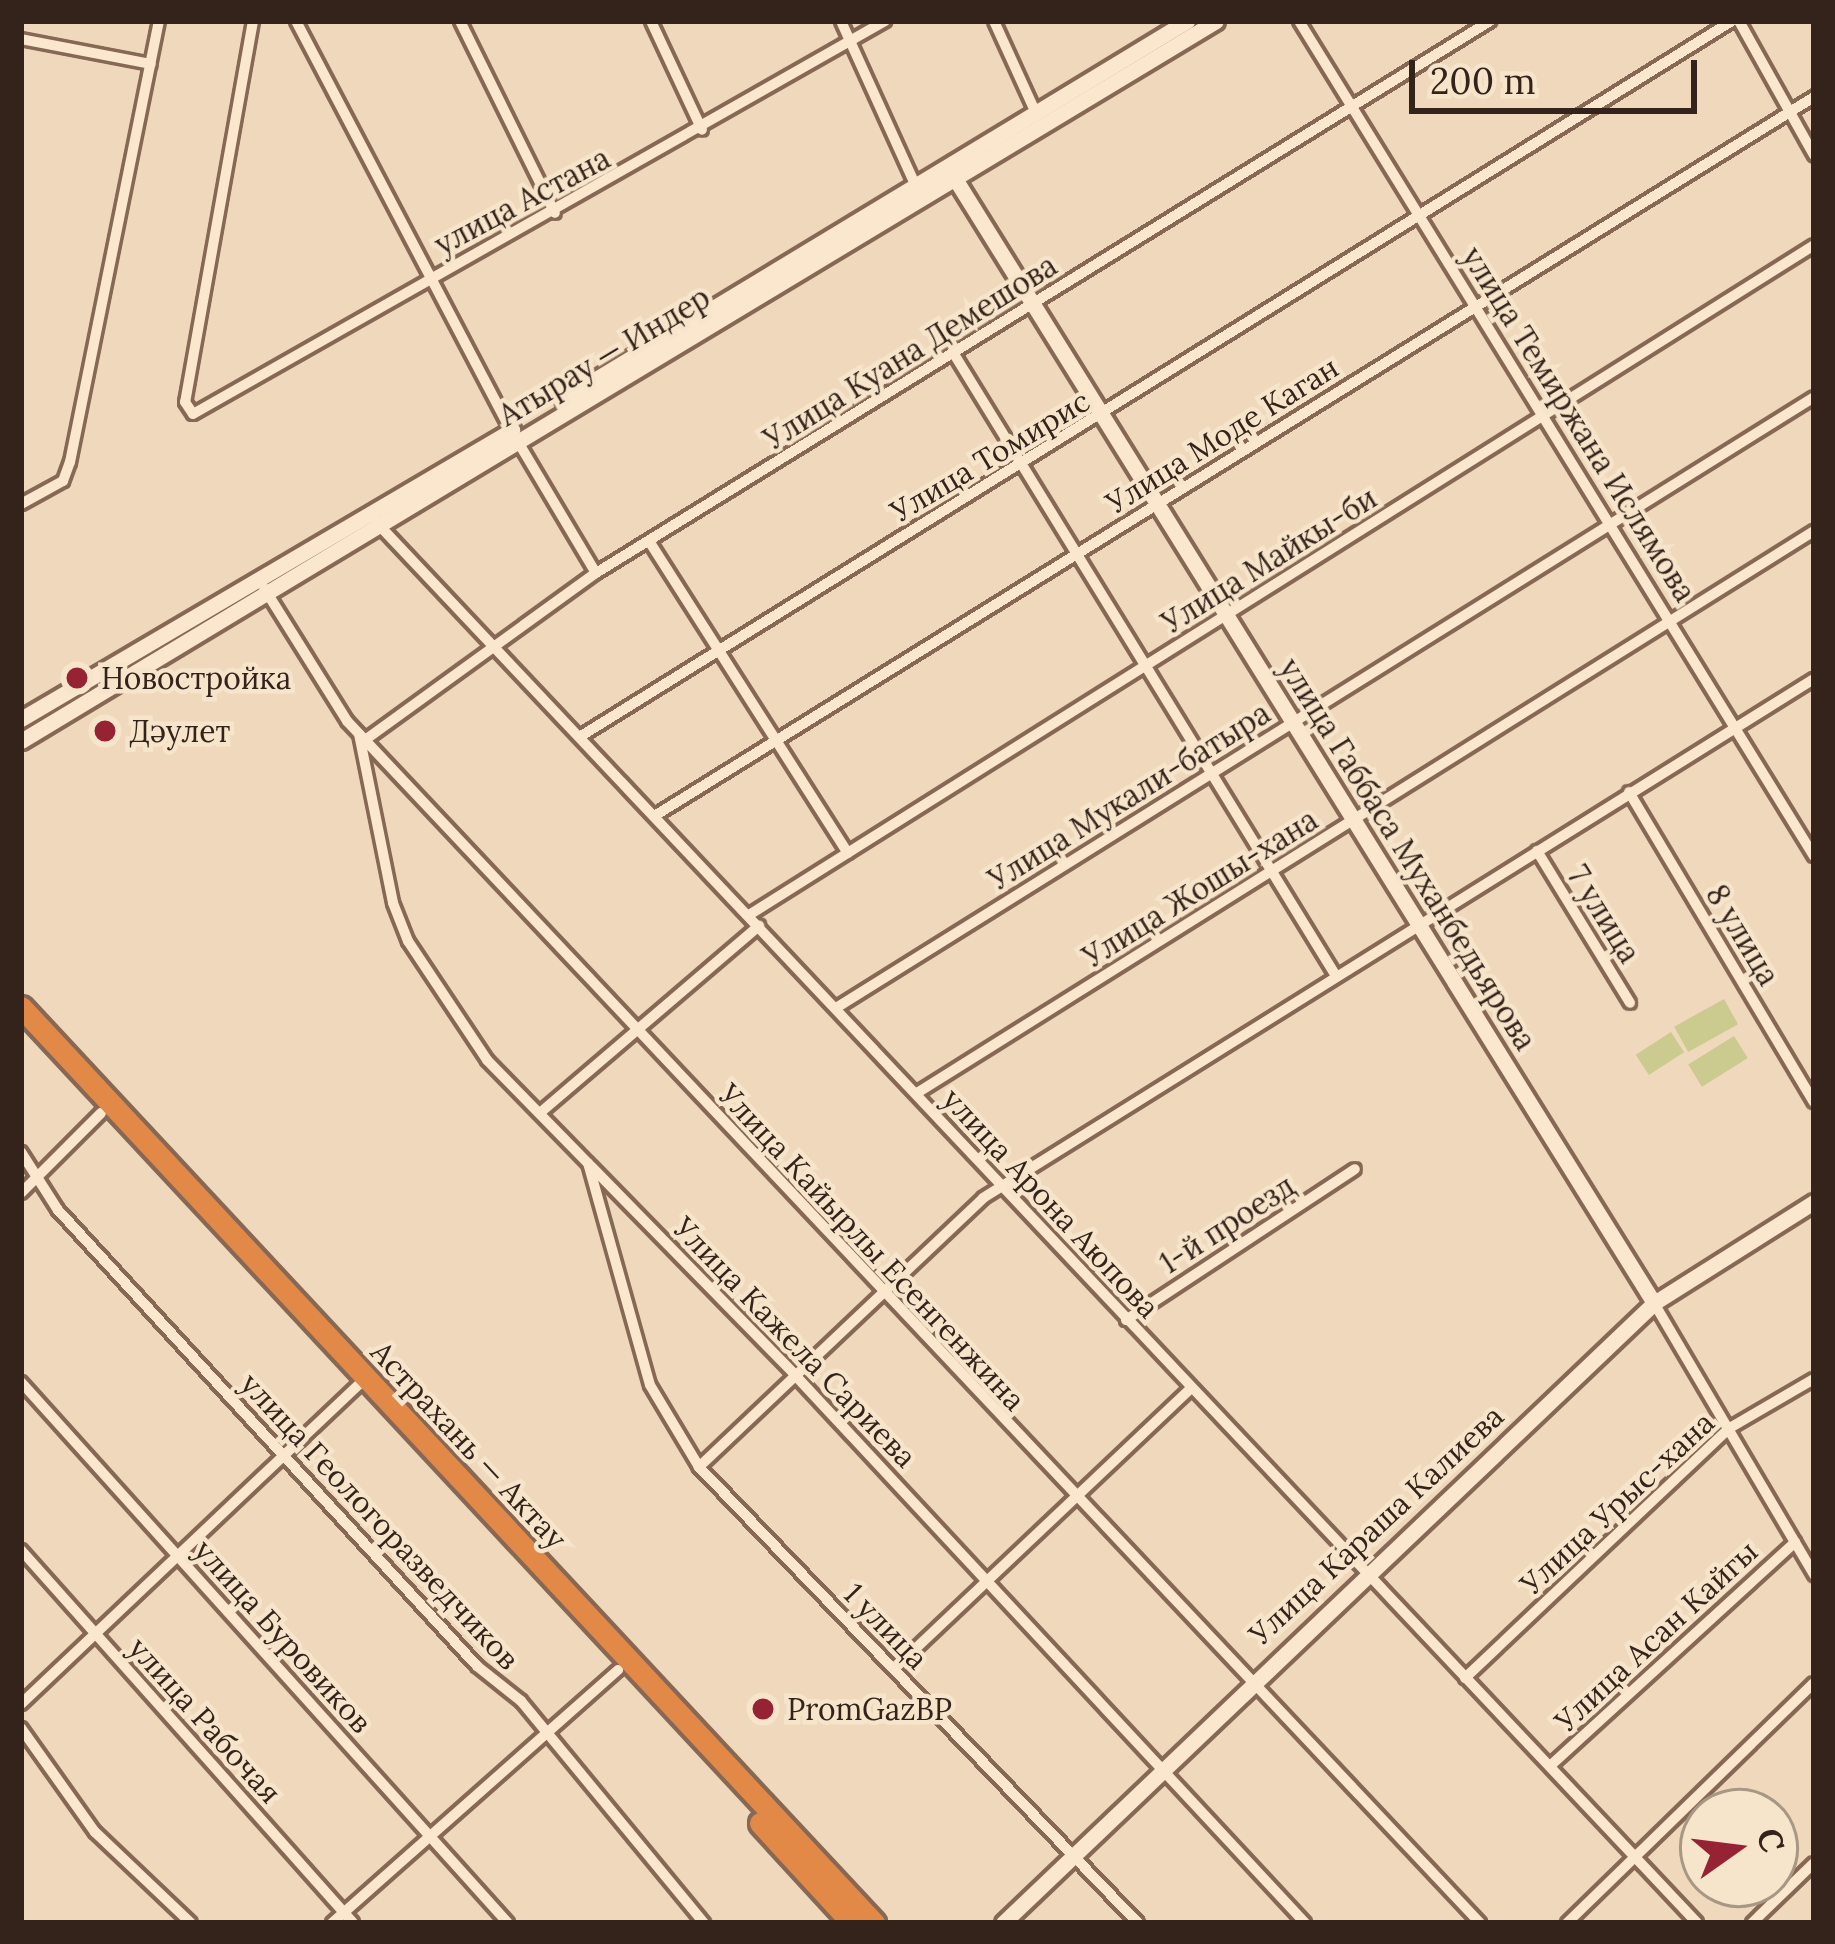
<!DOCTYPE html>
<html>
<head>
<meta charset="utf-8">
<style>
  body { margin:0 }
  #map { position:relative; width:1835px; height:1944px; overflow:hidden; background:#efd8bb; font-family:Lora,serif }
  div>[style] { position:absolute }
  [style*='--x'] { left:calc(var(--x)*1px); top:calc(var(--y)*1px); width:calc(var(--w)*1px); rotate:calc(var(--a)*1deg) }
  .green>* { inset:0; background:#cccb8f; transform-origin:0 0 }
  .roads { filter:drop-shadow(3px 0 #866855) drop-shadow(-3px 0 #866855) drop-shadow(0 3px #866855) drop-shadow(0 -3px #866855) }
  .street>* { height:10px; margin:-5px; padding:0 5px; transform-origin:5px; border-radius:5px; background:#fae7ce }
  .secondary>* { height:15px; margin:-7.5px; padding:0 7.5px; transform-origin:7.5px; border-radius:7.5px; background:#fae7ce }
  .highway>* { height:21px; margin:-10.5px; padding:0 10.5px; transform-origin:10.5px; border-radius:10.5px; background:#e38947 }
  .dots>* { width:33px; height:33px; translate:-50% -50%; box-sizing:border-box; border:6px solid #f6e4cb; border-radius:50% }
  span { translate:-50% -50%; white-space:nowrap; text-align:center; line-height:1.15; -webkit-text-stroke:9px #f6e4cb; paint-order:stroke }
  .street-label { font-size:30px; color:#34231a }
  .poi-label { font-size:30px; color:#34231a }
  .left { translate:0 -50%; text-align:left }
  .frame { position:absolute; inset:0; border:24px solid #34231a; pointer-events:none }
  .north { position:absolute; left:1679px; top:1788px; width:120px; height:120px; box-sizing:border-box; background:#f6e4cb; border:3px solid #a89784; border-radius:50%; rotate:76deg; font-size:33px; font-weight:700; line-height:48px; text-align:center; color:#34231a }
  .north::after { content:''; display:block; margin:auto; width:42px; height:54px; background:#962334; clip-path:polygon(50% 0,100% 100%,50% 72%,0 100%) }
  .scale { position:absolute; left:1409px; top:60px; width:288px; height:54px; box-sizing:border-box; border:6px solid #34231a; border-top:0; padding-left:15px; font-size:36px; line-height:42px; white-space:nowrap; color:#34231a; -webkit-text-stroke:9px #f6e4cb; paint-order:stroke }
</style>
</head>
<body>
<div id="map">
  <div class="green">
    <div style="left:1724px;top:999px;width:29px;height:57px;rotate:61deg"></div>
    <div style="left:1671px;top:1032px;width:24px;height:42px;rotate:57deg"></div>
    <div style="left:1734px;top:1036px;width:26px;height:54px;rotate:58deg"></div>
  </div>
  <div class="roads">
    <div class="street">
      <div style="--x:253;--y:21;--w:387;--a:100.1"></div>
      <div style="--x:185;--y:402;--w:14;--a:56"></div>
      <div style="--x:193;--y:414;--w:796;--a:-29.59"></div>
      <div style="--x:296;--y:21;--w:462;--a:62.3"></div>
      <div style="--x:511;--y:430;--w:166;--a:59.3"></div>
      <div style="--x:460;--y:21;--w:214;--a:63.7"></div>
      <div style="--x:651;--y:21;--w:120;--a:64.9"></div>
      <div style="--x:841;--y:21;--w:181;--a:65.6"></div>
      <div style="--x:994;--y:21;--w:101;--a:65.5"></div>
      <div style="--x:1299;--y:21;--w:981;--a:58.34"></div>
      <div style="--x:1739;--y:21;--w:154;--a:60.8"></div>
      <div style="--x:21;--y:39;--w:132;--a:10.9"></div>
      <div style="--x:954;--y:354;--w:730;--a:58.44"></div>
      <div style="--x:21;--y:504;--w:48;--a:-28.7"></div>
      <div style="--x:63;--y:481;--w:20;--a:-70"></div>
      <div style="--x:70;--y:462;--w:450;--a:-78.6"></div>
      <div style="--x:377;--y:523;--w:1924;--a:46.68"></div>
      <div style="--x:649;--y:541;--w:370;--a:57.5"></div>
      <div style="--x:264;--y:588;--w:157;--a:58"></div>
      <div style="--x:347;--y:721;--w:1652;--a:46.69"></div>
      <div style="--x:359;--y:734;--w:172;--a:78.6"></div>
      <div style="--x:393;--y:903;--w:41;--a:68.5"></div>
      <div style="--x:408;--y:941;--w:143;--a:56.4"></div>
      <div style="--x:487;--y:1060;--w:439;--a:45.6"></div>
      <div style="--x:794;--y:1374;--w:750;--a:47.05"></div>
      <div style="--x:581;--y:736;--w:1355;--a:-31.85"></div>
      <div style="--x:365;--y:740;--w:285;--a:-35.9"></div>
      <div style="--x:596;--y:573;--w:1051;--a:-31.69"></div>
      <div style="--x:1629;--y:792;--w:361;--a:59.2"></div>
      <div style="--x:656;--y:815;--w:1363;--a:-31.8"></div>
      <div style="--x:1537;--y:851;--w:178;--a:58.5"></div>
      <div style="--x:749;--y:915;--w:1258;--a:-32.17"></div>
      <div style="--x:836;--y:1008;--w:1153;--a:-31.99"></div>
      <div style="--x:917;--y:1093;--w:1059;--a:-32.07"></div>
      <div style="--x:541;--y:1112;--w:287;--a:-40.5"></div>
      <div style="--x:21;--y:1152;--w:69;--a:57.5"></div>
      <div style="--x:58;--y:1210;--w:619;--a:47.42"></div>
      <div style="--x:477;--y:1666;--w:56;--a:38.5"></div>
      <div style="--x:521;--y:1701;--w:288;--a:50.5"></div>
      <div style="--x:588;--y:1163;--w:230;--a:74.4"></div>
      <div style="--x:650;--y:1385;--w:96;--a:59.1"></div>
      <div style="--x:699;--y:1467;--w:633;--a:46.09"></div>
      <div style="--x:21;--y:1193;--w:113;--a:-45"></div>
      <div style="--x:1654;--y:1303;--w:316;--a:59.5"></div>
      <div style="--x:1126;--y:1320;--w:274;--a:-33.4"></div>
      <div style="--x:21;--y:1382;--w:728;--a:48.01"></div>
      <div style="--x:699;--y:1467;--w:391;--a:-43.4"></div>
      <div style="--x:983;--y:1198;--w:980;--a:-31.99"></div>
      <div style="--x:21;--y:1550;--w:499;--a:48.3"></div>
      <div style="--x:894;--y:1669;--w:409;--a:-43.4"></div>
      <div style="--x:1465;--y:1678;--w:362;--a:-43.4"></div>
      <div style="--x:1728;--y:1429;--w:99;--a:-30.2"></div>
      <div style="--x:21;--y:1704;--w:475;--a:-43.4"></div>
      <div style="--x:21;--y:1728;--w:128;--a:54.6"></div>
      <div style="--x:95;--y:1832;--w:132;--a:43.5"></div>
      <div style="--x:1550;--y:1766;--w:332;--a:-42.4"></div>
      <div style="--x:332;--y:1923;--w:382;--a:-41.5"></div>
      <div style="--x:1567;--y:1923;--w:344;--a:-44.2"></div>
      <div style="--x:1752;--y:1923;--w:86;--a:-44.1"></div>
    </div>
    <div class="secondary">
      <div style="--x:949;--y:169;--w:1335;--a:58.13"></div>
      <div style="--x:563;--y:399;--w:730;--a:-31.21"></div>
      <div style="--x:21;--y:719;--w:570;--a:-30.48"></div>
      <div style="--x:21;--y:741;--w:1395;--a:-31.07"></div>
      <div style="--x:1003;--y:1923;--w:899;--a:-43.6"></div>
      <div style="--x:1654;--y:1303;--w:189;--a:-32.3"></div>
    </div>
    <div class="highway">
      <div style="--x:21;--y:1007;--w:1252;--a:47.04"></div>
      <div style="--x:760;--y:1823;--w:136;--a:47.4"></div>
    </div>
  </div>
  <div class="dots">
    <div style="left:77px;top:678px;background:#962334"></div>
    <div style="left:105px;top:731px;background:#962334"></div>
    <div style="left:763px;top:1709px;background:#962334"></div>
  </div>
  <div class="street-label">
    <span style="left:522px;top:201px;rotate:-28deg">улица Астана</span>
    <span style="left:910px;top:352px;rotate:-32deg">Улица Куана Демешова</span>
    <span style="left:604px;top:356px;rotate:-31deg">Атырау — Индер</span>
    <span style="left:1579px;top:424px;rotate:58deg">улица Темиржана Ислямова</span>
    <span style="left:1222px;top:435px;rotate:-32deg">Улица Моде Каган</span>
    <span style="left:990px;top:456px;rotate:-31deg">Улица Томирис</span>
    <span style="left:1269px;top:560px;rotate:-32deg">Улица Майкы-би</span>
    <span style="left:1129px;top:796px;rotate:-32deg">Улица Мукали-батыра</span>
    <span style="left:1408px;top:854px;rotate:58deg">улица Габбаса Муханбедьярова</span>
    <span style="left:1200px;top:888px;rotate:-32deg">Улица Жошы-хана</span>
    <span style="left:1604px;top:914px;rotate:58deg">7 улица</span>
    <span style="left:1743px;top:935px;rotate:59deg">8 улица</span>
    <span style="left:1051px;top:1203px;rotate:47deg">улица Арона Аюпова</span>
    <span style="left:1227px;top:1224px;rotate:-33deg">1-й проезд</span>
    <span style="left:872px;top:1247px;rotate:47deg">Улица Кайырлы Есенгенжина</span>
    <span style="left:795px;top:1342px;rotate:46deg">Улица Кажела Сариева</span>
    <span style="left:469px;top:1445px;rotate:47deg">Астрахань — Актау</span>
    <span style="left:1617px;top:1503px;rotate:-43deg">Улица Урыс-хана</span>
    <span style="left:380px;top:1521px;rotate:47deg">улица Геологоразведчиков</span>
    <span style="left:1376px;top:1525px;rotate:-43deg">Улица Караша Калиева</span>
    <span style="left:886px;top:1626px;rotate:46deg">1 улица</span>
    <span style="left:283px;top:1636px;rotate:48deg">улица Буровиков</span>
    <span style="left:1656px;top:1636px;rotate:-43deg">Улица Асан Кайгы</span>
    <span style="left:205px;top:1720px;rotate:48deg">улица Рабочая</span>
  </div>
  <div class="poi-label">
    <span class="left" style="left:101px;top:678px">Новостройка</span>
    <span class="left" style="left:129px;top:731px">Дәулет</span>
    <span class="left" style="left:787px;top:1709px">PromGazBP</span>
  </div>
  <div class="frame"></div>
  <div class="north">С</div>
  <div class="scale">200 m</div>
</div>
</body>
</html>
